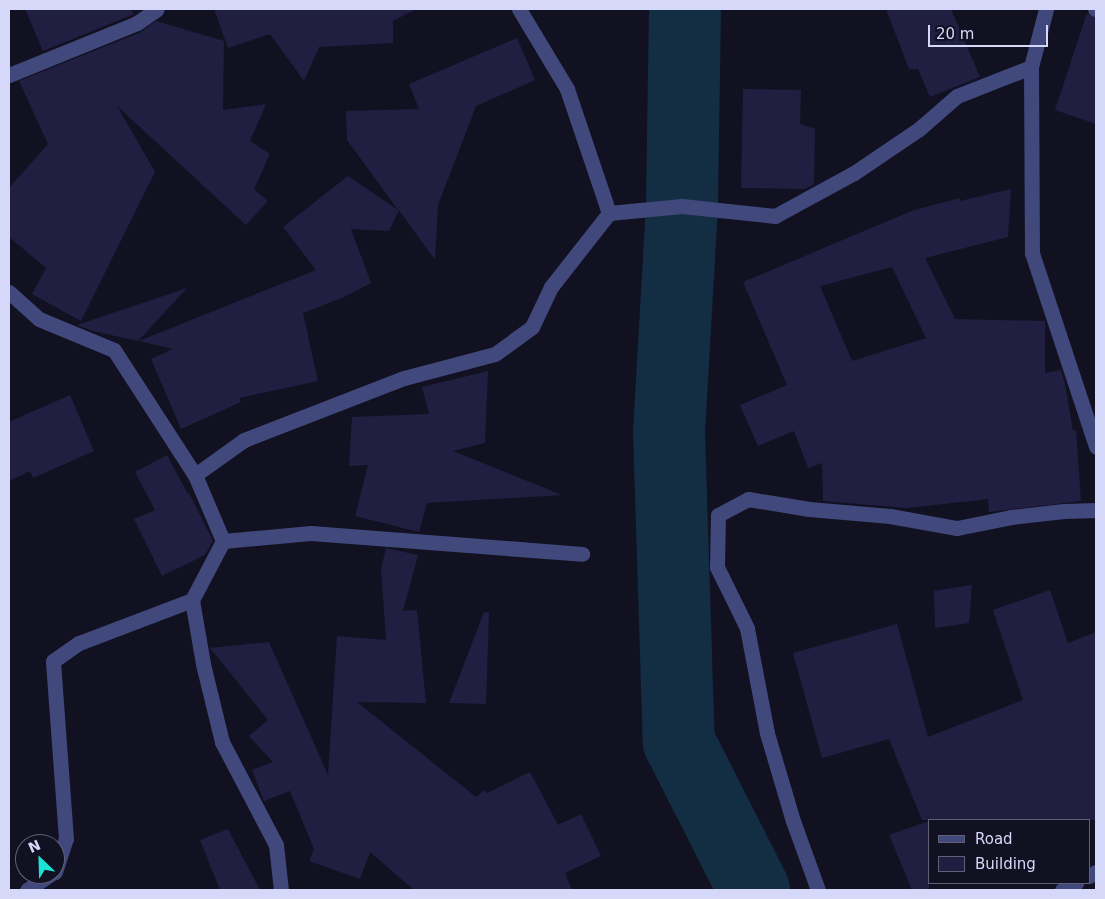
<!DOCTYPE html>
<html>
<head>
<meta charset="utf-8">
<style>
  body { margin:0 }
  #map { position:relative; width:1105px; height:899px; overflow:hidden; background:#112; font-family:"DejaVu Sans",sans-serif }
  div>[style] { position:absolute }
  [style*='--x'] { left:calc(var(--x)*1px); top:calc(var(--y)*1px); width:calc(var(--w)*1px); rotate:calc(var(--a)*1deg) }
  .river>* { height:72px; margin:-36px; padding:0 36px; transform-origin:36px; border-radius:36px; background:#132d43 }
  .building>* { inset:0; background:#201f41 }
  .minor>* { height:15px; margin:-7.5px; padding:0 7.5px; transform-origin:7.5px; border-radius:7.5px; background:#41487c }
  span { translate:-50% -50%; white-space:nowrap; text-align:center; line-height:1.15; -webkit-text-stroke:4.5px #112; paint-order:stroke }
  .frame { position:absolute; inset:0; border:10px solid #d6d8fa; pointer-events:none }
  .legend { position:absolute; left:928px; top:819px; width:162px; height:65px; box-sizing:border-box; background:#112; border:1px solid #606178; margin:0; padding:6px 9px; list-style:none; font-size:15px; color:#d6d8fa }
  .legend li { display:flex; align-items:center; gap:10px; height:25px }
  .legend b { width:25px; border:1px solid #606178 }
  .north { position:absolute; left:15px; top:834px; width:50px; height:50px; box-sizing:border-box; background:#112; border:1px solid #606178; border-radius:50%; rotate:336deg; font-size:14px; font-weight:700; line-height:20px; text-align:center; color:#d6d8fa }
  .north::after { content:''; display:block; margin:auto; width:18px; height:22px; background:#1ae3d5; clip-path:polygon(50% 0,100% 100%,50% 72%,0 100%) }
  .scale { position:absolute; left:928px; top:25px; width:120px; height:22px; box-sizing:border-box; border:2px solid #d6d8fa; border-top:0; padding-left:6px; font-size:15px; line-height:18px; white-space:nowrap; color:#d6d8fa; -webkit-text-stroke:4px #112; paint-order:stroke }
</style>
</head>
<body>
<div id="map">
  <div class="river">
    <div style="--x:685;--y:9;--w:197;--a:90.9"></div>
    <div style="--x:682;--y:206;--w:226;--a:93.3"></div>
    <div style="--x:669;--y:432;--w:310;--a:88.2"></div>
    <div style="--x:679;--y:742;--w:166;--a:63.1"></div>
  </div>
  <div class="building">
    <div style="clip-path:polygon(25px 9px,131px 9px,134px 14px,43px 51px)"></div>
    <div style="clip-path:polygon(214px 9px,416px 9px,393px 21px,393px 43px,319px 47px,304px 81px,270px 34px,228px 48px)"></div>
    <div style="clip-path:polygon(886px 9px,951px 9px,980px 77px,930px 97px,918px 69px,909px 69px)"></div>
    <div style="clip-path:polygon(1087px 13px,1096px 18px,1096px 124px,1055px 110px)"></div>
    <div style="clip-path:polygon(156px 21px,224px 41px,223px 110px,266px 104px,250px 141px,270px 154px,254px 189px,268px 201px,246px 225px,117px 106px,155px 172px,81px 321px,32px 294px,46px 268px,9px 237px,9px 188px,48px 144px,19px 81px,141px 32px)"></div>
    <div style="clip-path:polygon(517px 38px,535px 80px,476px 106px,438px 205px,435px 260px,399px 210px,389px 231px,351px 229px,371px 283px,344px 297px,303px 313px,318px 381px,239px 398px,241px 402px,181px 429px,151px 359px,173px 349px,139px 341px,316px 270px,283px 227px,348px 176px,398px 210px,347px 140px,346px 111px,419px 109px,409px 84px)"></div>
    <div style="clip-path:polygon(743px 89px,801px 90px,800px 124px,815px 129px,814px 184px,805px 189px,741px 188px)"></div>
    <div style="clip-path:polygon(evenodd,1011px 189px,1008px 237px,925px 258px,955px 319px,1045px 321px,1045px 373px,1061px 370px,1065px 384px,1073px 431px,1076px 430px,1081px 501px,989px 512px,988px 499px,907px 508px,823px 501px,822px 463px,808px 468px,794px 431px,758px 446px,740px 405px,787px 385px,743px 282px,914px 210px,960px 198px,960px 201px,1011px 189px,892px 267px,926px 338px,852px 361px,820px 286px,892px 267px)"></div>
    <div style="clip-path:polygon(187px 288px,138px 341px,93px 331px,77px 325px)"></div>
    <div style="clip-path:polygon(488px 371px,485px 443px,453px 451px,562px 495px,427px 503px,419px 532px,355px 516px,368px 465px,349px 466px,352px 417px,429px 414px,422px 387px)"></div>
    <div style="clip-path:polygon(70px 395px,94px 451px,33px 478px,30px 471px,9px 481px,9px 422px)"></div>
    <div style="clip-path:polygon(167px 455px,188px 494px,189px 493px,213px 541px,205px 555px,162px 576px,134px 519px,155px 510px,135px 472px)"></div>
    <div style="clip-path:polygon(386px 548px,418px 555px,403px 611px,417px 610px,426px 703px,357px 702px,476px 797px,484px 790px,487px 793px,530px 772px,558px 825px,581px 814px,601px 856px,565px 873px,572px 890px,414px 890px,370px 852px,360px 879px,309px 861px,314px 849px,290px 791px,264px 801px,252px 770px,273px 762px,249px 736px,268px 720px,210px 648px,269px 642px,328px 775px,337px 636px,386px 640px,381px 569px)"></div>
    <div style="clip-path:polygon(972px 585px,969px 623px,935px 628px,934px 591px)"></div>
    <div style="clip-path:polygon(1050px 590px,1068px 643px,1096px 632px,1096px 820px,922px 820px,889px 739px,822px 758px,793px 653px,897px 624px,928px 737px,1023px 700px,993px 610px)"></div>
    <div style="clip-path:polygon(484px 612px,489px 613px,486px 704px,449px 703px)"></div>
    <div style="clip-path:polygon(929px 821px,929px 890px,912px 890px,889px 835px)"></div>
    <div style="clip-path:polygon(228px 829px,260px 890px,220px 890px,200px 840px)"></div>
  </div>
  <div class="minor">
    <div style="--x:519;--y:9;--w:93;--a:59"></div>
    <div style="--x:567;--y:89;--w:131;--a:71.3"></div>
    <div style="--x:1046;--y:9;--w:60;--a:104.5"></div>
    <div style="--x:1031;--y:67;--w:186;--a:89.7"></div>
    <div style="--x:1032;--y:253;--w:204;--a:71.7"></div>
    <div style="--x:1095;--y:9;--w:1;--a:0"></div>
    <div style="--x:9;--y:75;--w:138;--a:-22.1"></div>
    <div style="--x:137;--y:23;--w:24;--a:-35"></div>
    <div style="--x:9;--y:292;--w:40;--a:42"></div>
    <div style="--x:39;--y:319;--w:81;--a:22.5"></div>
    <div style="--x:114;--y:350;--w:149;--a:57.1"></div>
    <div style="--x:195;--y:475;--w:60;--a:-35.5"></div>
    <div style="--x:244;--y:440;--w:172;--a:-21.2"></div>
    <div style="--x:404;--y:378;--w:94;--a:-14.8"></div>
    <div style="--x:495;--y:354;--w:46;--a:-36.1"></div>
    <div style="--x:532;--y:327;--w:44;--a:-64.6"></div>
    <div style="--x:551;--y:287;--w:94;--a:-51.9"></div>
    <div style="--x:609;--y:213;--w:73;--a:-5.5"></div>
    <div style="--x:682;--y:206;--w:94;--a:6.1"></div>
    <div style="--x:775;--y:216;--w:90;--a:-28.6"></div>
    <div style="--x:854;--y:173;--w:78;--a:-34.1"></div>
    <div style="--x:919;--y:129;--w:50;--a:-41"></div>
    <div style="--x:957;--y:96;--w:79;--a:-21.4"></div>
    <div style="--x:195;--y:475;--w:72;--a:67"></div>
    <div style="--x:223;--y:541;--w:67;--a:117.7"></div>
    <div style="--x:192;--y:600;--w:65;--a:80.2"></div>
    <div style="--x:203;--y:664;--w:80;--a:76.3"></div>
    <div style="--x:222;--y:742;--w:116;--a:62.3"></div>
    <div style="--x:276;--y:845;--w:45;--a:83.7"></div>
    <div style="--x:223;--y:541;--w:88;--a:-5.2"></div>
    <div style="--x:311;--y:533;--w:272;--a:4.4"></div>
    <div style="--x:55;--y:872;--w:35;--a:-72"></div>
    <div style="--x:66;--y:839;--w:178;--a:-94.2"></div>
    <div style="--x:53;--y:661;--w:32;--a:-35"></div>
    <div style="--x:79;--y:643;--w:121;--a:-20.8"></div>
    <div style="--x:1089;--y:876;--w:8;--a:-30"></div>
    <div style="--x:27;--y:890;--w:29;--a:-34"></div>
    <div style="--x:818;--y:890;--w:73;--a:-109.9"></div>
    <div style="--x:793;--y:821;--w:92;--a:-106.5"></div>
    <div style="--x:767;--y:733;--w:107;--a:-100.8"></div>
    <div style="--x:747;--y:628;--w:68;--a:-116.2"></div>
    <div style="--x:717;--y:567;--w:52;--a:-88.9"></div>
    <div style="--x:718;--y:515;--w:34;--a:-28"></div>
    <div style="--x:748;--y:499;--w:62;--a:9.3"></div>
    <div style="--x:809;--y:509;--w:81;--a:4.9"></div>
    <div style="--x:890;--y:516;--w:68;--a:10.2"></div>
    <div style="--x:957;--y:528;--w:55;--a:-11.5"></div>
    <div style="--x:1011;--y:517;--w:53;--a:-6.5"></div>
    <div style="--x:1064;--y:511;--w:32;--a:-2"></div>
    <div style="--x:1062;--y:890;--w:16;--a:-27"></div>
  </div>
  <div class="frame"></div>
  <ul class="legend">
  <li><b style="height:6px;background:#41487c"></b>Road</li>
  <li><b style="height:14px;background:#201f41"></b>Building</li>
  </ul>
  <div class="north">N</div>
  <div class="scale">20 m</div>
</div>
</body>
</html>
